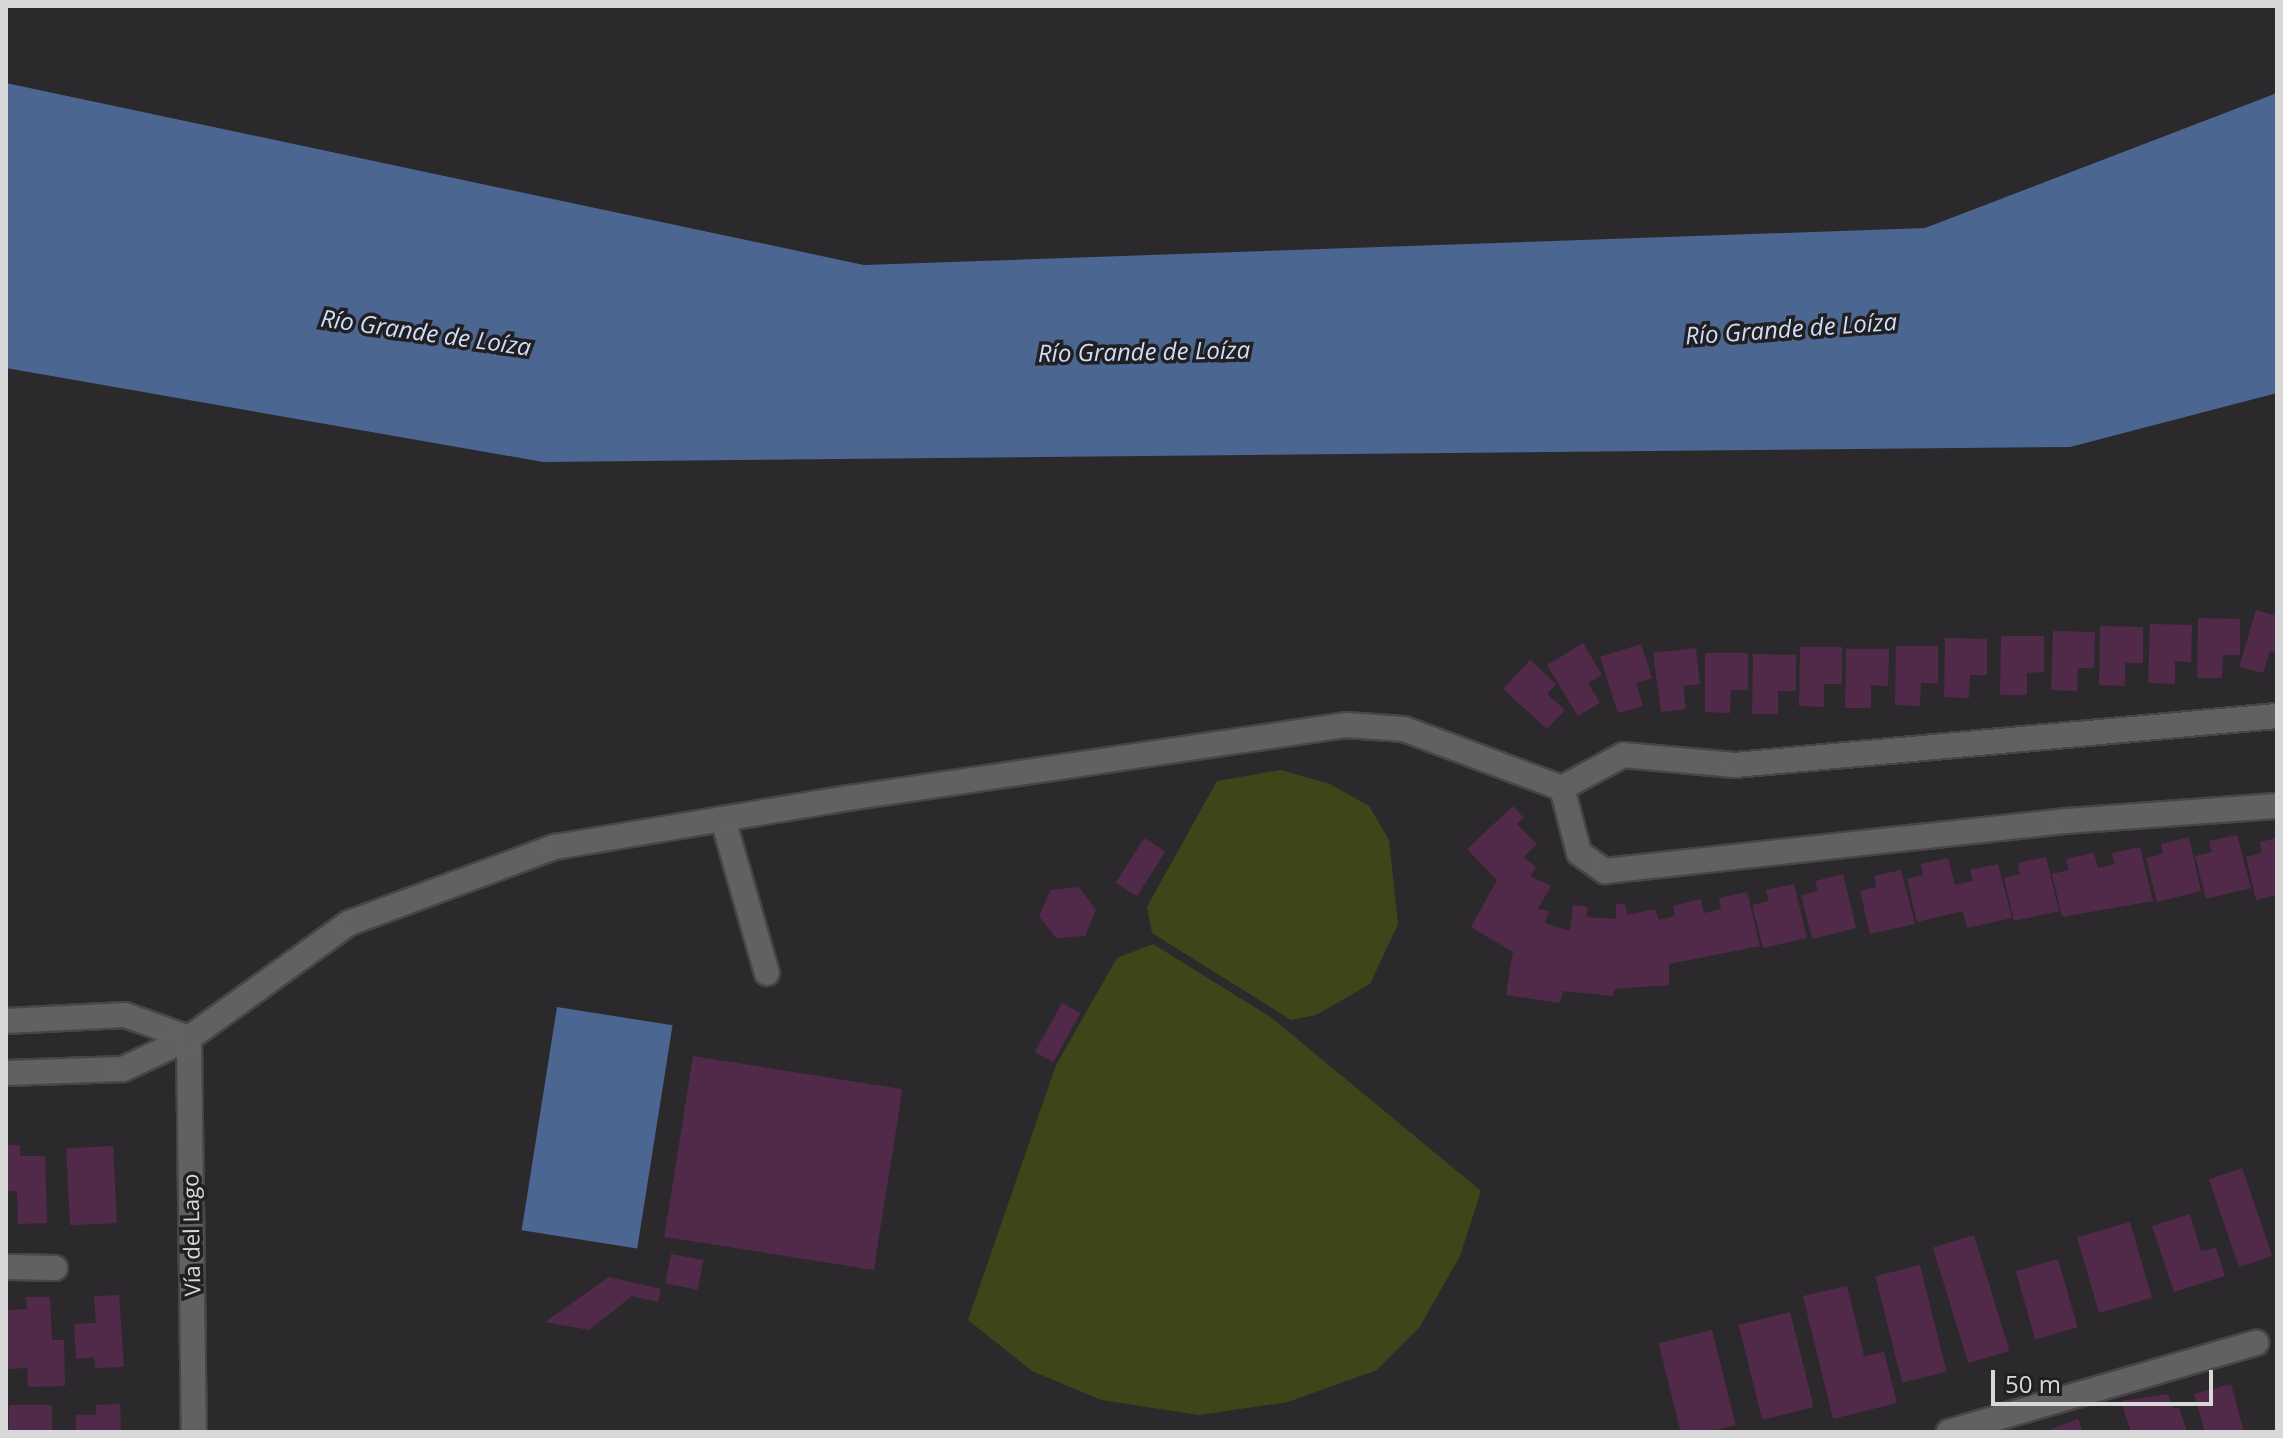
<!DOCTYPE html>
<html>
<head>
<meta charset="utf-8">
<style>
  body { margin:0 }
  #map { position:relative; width:2283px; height:1438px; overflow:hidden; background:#2c292c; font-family:"Open Sans",sans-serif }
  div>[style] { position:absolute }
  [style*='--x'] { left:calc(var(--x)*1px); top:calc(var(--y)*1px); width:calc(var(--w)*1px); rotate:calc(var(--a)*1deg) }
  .green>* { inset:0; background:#3d4619 }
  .water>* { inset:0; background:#4b6690; transform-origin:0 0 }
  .building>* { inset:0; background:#512a4a; transform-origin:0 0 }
  .roads { filter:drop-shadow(2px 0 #474547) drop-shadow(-2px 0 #474547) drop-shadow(0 2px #474547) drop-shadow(0 -2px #474547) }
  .minor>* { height:24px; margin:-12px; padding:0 12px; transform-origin:12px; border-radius:12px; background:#636064 }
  span { translate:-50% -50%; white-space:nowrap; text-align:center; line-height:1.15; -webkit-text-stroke:7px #221f22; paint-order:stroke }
  .street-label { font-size:22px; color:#d9d8d9 }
  .water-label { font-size:24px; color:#cedffa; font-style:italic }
  .frame { position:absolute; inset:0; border:8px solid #d9d8d9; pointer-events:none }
  .scale { position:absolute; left:1991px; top:1370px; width:222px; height:36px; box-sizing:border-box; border:4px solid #d9d8d9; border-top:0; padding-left:10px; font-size:24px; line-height:28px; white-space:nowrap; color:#d9d8d9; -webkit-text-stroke:6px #221f22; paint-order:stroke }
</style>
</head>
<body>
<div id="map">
  <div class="green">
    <div style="clip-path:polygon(1281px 770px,1330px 784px,1369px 806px,1389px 840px,1398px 924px,1370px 984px,1316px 1015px,1291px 1020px,1152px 933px,1147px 907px,1217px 781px)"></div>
    <div style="clip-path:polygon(1153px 944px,1272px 1018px,1481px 1191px,1460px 1256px,1419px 1328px,1377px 1370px,1288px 1402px,1199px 1415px,1101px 1400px,1032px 1371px,968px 1320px,1056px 1065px,1117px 958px)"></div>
  </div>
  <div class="water">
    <div style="clip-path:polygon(6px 83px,864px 265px,1925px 228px,2277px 93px,2277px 393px,2070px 447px,543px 462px,6px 368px)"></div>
    <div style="left:557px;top:1007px;width:117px;height:226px;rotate:9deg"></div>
  </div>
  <div class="building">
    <div style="clip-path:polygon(2256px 610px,2277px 616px,2277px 653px,2270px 651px,2263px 673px,2239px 667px)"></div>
    <div style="clip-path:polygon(2198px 618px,2240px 619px,2240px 655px,2223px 655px,2222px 678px,2197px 678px)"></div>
    <div style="clip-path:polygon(2150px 624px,2192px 625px,2191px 662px,2175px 661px,2175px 684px,2148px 683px)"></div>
    <div style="clip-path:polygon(2100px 626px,2143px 627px,2143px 663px,2125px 663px,2125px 686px,2099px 685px)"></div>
    <div style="clip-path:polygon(2053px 631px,2095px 632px,2094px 668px,2078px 668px,2077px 691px,2051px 690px)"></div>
    <div style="clip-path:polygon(2001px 636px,2044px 636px,2044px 672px,2027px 673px,2027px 695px,2000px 695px)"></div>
    <div style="clip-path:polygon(1945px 638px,1987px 639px,1987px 675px,1970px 675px,1969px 698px,1944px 697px)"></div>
    <div style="clip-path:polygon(1583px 643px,1602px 675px,1588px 683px,1600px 703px,1578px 716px,1547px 665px)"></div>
    <div style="clip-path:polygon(1641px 644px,1652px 678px,1636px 683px,1643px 706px,1618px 713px,1600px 657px)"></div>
    <div style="clip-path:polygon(1896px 646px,1938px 646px,1938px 683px,1921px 683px,1920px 706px,1895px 705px)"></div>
    <div style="clip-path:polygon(1800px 647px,1842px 647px,1842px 684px,1824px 684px,1824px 707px,1799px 706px)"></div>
    <div style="clip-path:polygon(1696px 648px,1700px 684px,1683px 686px,1686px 709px,1661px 712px,1653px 653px)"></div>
    <div style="clip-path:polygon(1846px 649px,1889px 649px,1888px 686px,1871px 685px,1871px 708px,1845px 708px)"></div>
    <div style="clip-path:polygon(1705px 653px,1748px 653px,1748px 690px,1731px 690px,1730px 713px,1705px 712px)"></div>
    <div style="clip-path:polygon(1753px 654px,1796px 655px,1796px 691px,1778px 691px,1778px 714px,1752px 714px)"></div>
    <div style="clip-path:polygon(1530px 660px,1556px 684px,1547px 694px,1565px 710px,1547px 729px,1503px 689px)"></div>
    <div style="clip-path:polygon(1513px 806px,1524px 818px,1517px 824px,1537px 844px,1524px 857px,1536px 867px,1530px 876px,1551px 886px,1538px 909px,1549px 911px,1545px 923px,1570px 931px,1573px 905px,1588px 907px,1586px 917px,1616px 919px,1616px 904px,1625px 904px,1627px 915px,1655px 909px,1659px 920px,1675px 916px,1673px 906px,1701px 899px,1704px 913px,1721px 909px,1719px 898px,1747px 892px,1760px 946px,1669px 964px,1669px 985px,1614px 989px,1613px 996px,1563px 991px,1560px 1003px,1506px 995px,1513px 952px,1471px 927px,1497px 880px,1467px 849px)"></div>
    <div style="clip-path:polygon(2237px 835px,2251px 888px,2206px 899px,2195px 856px,2212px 852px,2209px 841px)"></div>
    <div style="clip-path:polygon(2189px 837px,2201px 891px,2157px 902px,2146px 858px,2163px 854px,2161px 844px)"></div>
    <div style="left:1144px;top:838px;width:25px;height:53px;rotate:32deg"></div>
    <div style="clip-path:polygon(2277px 838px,2277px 895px,2256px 900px,2246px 857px,2262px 853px,2260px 842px)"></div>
    <div style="clip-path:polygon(2140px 847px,2153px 901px,2062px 917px,2052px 874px,2069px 870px,2066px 859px,2094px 853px,2098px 868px,2115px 864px,2112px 853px)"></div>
    <div style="clip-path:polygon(2046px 857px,2059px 911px,2014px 921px,2004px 878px,2020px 874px,2018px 863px)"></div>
    <div style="clip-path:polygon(1948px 858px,1955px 885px,1973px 881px,1970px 870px,1998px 864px,2012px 918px,1967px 928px,1963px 911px,1917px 922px,1907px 879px,1923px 875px,1921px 864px)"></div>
    <div style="clip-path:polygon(1901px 870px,1915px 924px,1870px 934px,1860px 891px,1876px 887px,1874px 876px)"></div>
    <div style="clip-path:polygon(1843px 874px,1856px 928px,1812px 939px,1801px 895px,1818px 891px,1815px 881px)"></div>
    <div style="clip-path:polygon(1794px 884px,1807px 938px,1763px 948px,1752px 905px,1769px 901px,1766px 890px)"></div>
    <div style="clip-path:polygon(1079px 887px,1096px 910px,1085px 936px,1056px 938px,1039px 916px,1051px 890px)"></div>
    <div style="left:1062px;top:1003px;width:21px;height:56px;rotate:29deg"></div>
    <div style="left:693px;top:1056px;width:212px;height:183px;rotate:9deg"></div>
    <div style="clip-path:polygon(6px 1145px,20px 1145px,20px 1156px,45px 1156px,47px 1223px,18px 1224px,17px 1191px,6px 1191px)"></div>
    <div style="left:113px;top:1146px;width:77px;height:47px;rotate:87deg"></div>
    <div style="left:2242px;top:1168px;width:93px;height:35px;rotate:71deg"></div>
    <div style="clip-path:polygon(2190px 1214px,2201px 1251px,2216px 1248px,2225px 1276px,2174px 1292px,2152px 1226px)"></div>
    <div style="left:2130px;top:1222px;width:79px;height:55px;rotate:74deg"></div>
    <div style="left:1974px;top:1235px;width:121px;height:43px;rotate:73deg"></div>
    <div style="left:671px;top:1254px;width:33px;height:30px;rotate:11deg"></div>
    <div style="left:2058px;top:1259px;width:71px;height:44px;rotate:74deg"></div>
    <div style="left:1920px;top:1265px;width:110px;height:46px;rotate:76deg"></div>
    <div style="clip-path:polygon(609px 1277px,661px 1289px,658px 1302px,632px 1296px,589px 1330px,545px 1322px)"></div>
    <div style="clip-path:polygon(1847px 1286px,1864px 1356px,1884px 1352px,1897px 1403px,1833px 1419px,1803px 1296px)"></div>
    <div style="clip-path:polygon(119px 1295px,124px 1367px,95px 1368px,94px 1357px,76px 1359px,74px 1324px,96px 1323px,94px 1296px)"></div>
    <div style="clip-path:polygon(26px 1297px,50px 1297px,52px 1340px,64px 1340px,65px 1386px,28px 1387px,27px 1368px,6px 1369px,6px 1310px,27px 1309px)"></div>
    <div style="left:1790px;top:1312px;width:98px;height:53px;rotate:76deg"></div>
    <div style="left:1712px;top:1330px;width:98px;height:55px;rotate:76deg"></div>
    <div style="clip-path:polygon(2231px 1384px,2244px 1432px,2205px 1432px,2194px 1394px)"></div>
    <div style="clip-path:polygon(2168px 1394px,2173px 1409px,2179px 1407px,2187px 1432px,2131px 1432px,2121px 1401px)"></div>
    <div style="clip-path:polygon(120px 1404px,121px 1432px,76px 1432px,76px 1415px,96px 1415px,96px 1405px)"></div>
    <div style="left:9px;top:1405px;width:43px;height:27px"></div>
    <div style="clip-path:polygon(2078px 1419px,2083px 1432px,2053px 1432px,2051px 1429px)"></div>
  </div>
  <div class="roads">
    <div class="minor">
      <div style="--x:1562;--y:788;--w:67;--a:75.3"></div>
      <div style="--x:1579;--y:853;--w:32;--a:35"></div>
      <div style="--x:1605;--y:871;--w:464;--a:-6.2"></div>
      <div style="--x:2066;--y:821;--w:212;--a:-4.1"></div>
      <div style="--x:723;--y:819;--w:160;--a:74.1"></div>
      <div style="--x:6;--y:1021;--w:119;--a:-2.9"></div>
      <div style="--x:125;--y:1015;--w:68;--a:19.8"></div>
      <div style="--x:189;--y:1038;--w:394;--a:89.3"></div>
      <div style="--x:6;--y:1073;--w:117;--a:-2"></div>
      <div style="--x:123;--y:1069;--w:73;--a:-25.2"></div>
      <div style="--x:189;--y:1038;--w:197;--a:-35.7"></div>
      <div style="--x:349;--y:923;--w:220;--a:-20.3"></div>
      <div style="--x:555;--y:847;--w:298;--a:-9.5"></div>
      <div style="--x:849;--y:798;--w:502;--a:-8.36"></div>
      <div style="--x:1346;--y:725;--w:58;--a:3.9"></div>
      <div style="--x:1404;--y:729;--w:169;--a:20.5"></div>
      <div style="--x:1562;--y:788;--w:69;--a:-28.4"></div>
      <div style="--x:1623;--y:755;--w:112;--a:5.1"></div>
      <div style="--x:1735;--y:765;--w:544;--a:-5.17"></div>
      <div style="--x:6;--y:1267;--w:49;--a:1.2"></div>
      <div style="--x:1949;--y:1432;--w:320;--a:-16.2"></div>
    </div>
  </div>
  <div class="street-label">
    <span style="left:191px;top:1235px;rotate:-91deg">Vía del Lago</span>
  </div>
  <div class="water-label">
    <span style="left:1791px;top:328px;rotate:-4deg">Río Grande de Loíza</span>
    <span style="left:426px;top:332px;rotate:8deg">Río Grande de Loíza</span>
    <span style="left:1144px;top:351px;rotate:-1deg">Río Grande de Loíza</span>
  </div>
  <div class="frame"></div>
  <div class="scale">50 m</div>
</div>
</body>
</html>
